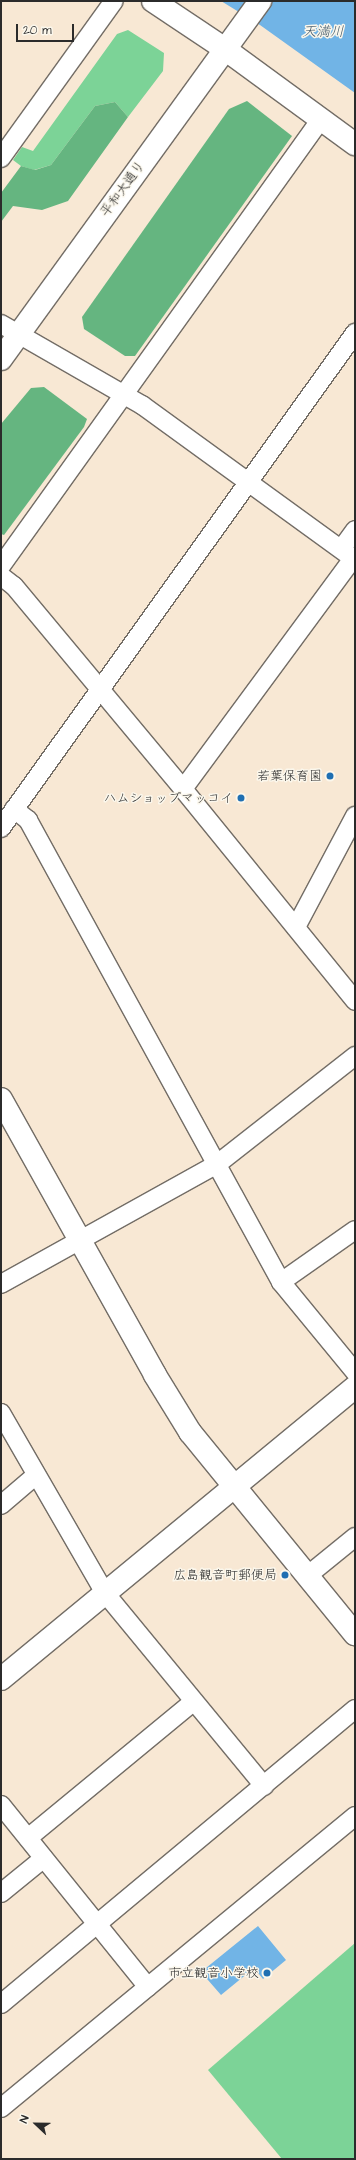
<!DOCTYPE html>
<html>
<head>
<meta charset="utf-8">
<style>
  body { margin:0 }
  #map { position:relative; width:356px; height:2160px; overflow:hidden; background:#f8e8d4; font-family:"Architects Daughter","Klee One",sans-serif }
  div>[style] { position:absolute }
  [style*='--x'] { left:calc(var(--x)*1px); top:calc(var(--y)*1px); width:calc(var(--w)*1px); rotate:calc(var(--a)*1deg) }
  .green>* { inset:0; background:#7cd397 }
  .forest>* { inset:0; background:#65b580 }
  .water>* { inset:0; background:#71b4e6 }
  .roads { filter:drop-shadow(1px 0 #736d66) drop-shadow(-1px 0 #736d66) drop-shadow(0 1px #736d66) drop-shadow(0 -1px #736d66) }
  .minor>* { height:18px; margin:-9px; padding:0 9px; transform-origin:9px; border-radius:9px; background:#fff }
  .tertiary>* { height:22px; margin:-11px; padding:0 11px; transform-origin:11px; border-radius:11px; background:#fff }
  .dots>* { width:11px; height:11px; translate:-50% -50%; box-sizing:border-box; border:2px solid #fbf7ec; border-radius:50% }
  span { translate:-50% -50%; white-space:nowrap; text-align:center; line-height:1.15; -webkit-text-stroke:3px #fbf7ec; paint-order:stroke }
  .street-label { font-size:13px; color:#2b2b2b }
  .poi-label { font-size:13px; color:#2b2b2b }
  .right { translate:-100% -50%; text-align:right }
  .water-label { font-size:14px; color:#445b6c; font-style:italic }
  .frame { position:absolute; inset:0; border:2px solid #2b2b2b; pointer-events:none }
  .north { position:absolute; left:16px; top:2104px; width:40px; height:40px; -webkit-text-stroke:3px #fbf7ec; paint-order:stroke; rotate:292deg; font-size:11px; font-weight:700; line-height:16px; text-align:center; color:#2b2b2b }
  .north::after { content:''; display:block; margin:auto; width:14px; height:18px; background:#2b2b2b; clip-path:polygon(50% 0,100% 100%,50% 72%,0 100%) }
  .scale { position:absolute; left:16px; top:24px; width:58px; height:18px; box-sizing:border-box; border:2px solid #2b2b2b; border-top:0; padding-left:5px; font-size:12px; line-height:14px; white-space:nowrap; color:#2b2b2b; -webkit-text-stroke:3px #fbf7ec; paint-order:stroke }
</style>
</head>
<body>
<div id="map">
  <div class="green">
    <div style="clip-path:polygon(128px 30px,164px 53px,163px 71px,128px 117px,115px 102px,95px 106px,51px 165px,34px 170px,21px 166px,13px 160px,22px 147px,33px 151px,117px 34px)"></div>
    <div style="clip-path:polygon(355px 1943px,355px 2159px,282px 2159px,208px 2070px)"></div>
  </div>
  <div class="forest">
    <div style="clip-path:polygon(247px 101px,292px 136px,135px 356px,125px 356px,84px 329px,82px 317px,229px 109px)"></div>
    <div style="clip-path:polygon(115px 102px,128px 117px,68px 201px,42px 210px,13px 206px,1px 222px,1px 193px,21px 166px,35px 170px,51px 165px,95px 106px)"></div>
    <div style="clip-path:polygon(44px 387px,87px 419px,84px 427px,4px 535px,1px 534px,1px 424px,31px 388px)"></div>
  </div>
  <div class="water">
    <div style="clip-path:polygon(221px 1px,355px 1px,355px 93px,260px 25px)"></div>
    <div style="clip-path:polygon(258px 1926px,286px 1960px,263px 1979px,254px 1968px,221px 1995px,201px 1972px)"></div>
  </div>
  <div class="roads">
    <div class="minor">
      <div style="--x:1;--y:158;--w:193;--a:-54.3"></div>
      <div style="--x:1;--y:324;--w:163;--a:29.9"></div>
      <div style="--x:142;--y:405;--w:263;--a:36"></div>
      <div style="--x:342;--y:548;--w:22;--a:-54"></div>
      <div style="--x:1;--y:566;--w:550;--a:-54.4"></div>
      <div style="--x:1;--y:576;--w:16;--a:38"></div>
      <div style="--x:14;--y:586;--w:264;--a:50.2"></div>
      <div style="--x:183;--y:789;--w:273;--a:50.9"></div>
      <div style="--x:183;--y:789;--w:287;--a:-53.6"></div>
      <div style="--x:14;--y:809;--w:18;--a:38"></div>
      <div style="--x:28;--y:820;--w:527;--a:61.29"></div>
      <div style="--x:281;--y:1282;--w:117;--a:50.6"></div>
      <div style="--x:1;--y:828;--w:609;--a:-54.43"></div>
      <div style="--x:296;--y:927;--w:126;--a:-62"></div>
      <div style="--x:281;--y:1282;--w:90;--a:-35.1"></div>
      <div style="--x:1;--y:1284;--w:246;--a:-29"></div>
      <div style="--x:216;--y:1165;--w:177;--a:-38.1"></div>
      <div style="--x:1;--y:1413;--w:208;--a:60"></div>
      <div style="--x:105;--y:1593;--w:250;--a:50.5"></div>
      <div style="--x:1;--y:1505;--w:45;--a:-40.5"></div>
      <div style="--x:307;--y:1576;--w:62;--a:-39.1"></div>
      <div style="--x:1;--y:1805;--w:234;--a:51.1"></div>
      <div style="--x:28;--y:1838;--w:214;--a:-39.5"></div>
      <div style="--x:1;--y:1893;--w:55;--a:-39.1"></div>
      <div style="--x:1;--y:2004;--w:461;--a:-39.8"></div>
      <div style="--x:1;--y:2108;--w:459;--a:-39.5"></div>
    </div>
    <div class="tertiary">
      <div style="--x:153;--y:1;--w:87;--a:33.7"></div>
      <div style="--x:225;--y:49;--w:161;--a:36.2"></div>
      <div style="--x:1;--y:359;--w:442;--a:-54.1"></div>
      <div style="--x:1;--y:1099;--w:316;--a:60.8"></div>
      <div style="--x:155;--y:1375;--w:67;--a:58.4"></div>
      <div style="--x:190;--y:1432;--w:261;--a:50.8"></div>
      <div style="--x:1;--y:1679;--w:459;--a:-39.5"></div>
    </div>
  </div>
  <div class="dots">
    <div style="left:330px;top:776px;background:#1f6fb2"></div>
    <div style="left:241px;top:798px;background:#1f6fb2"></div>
    <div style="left:285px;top:1575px;background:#1f6fb2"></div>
    <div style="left:267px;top:1973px;background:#1f6fb2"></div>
  </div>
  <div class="street-label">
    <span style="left:123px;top:189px;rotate:-54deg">平和大通り</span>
  </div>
  <div class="poi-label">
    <span class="right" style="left:322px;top:776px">若葉保育園</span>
    <span class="right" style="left:233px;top:798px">ハムショップマッコイ</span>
    <span class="right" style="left:277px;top:1575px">広島観音町郵便局</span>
    <span class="right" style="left:259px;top:1973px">市立観音小学校</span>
  </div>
  <div class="water-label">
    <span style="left:323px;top:32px">天満川</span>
  </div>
  <div class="frame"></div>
  <div class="north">N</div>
  <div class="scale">20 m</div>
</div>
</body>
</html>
